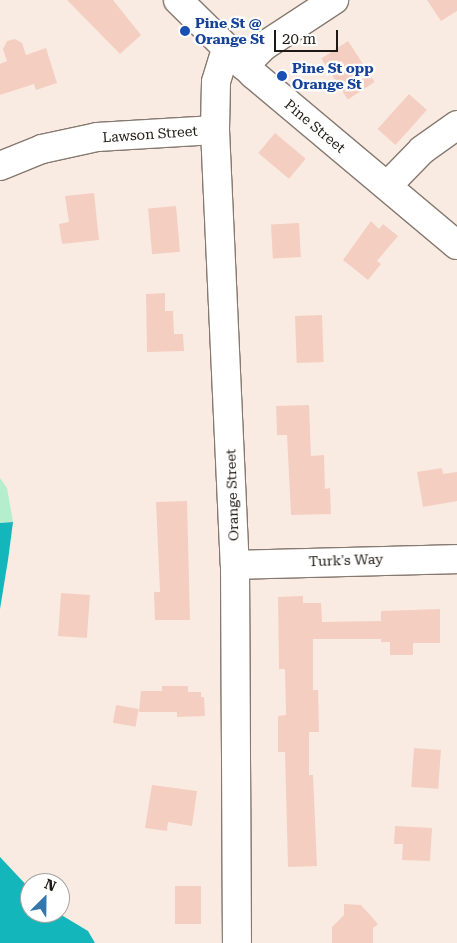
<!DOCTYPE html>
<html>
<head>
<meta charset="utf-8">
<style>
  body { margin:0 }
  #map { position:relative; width:457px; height:943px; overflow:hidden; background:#f9ebe1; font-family:"Roboto Serif",serif }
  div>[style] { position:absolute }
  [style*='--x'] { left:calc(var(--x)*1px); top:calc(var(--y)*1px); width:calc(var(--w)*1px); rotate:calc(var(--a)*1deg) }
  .green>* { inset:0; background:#b4eecd }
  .water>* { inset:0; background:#13b6ba }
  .building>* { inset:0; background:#f5cec2; transform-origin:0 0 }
  .roads { filter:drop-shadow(1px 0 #867970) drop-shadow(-1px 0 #867970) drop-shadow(0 1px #867970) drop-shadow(0 -1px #867970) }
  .minor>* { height:28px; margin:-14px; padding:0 14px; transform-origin:14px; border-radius:14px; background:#fff }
  .dots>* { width:14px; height:14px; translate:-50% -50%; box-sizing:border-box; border:2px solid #fff; border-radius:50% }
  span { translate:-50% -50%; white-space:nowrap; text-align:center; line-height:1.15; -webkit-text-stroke:4.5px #fff; paint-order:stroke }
  .transit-label { font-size:14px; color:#164399; font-weight:700 }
  .left { translate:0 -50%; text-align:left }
  .street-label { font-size:14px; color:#1e1915 }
  .north { position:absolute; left:20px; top:873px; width:50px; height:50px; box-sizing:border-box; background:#fff; border:1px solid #a5a3a1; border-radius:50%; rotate:23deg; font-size:14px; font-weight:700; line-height:20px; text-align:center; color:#1e1915 }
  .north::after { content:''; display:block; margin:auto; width:18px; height:22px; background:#3377ad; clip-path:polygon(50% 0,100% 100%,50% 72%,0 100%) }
  .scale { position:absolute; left:274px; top:30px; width:64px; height:22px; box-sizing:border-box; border:2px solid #1e1915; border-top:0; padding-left:6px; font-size:15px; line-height:18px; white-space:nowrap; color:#1e1915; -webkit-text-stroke:4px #fff; paint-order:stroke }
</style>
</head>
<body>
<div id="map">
  <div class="green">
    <div style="clip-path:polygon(0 478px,7px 488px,13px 522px,0 523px)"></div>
  </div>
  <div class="water">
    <div style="clip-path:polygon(13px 522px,8px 560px,0 609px,0 523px)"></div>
    <div style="clip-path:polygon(0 857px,30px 889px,30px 913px,58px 913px,88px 931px,95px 943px,0 943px)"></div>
  </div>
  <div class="building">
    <div style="clip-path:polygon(67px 0,113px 0,141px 35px,120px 54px)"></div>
    <div style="clip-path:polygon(427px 0,457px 0,457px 11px,441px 21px)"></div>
    <div style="clip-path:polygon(15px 39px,22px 43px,26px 55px,46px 48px,57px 83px,36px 90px,34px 84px,0 95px,0 64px,7px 61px,3px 49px,7px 41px)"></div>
    <div style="left:348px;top:41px;width:49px;height:32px;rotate:57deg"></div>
    <div style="left:409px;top:94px;width:24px;height:47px;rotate:42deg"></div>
    <div style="left:275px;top:133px;width:40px;height:26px;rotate:40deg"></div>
    <div style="clip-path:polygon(94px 193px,99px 240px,62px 244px,59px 224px,69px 222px,65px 196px)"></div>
    <div style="left:176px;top:206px;width:46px;height:28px;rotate:85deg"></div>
    <div style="clip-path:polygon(371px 221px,379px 229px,383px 224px,398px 236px,377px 261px,381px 264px,368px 280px,343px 260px)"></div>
    <div style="left:299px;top:223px;width:34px;height:28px;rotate:87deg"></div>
    <div style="clip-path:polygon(165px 293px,165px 311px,173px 311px,174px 334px,183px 334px,184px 351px,147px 352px,146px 294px)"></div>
    <div style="left:322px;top:315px;width:47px;height:27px;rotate:88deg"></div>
    <div style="clip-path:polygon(309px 405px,311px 456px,324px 455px,325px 489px,330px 488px,331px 514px,291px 515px,287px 435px,277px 435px,276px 406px)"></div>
    <div style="clip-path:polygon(442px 468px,443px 474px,457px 472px,457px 501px,423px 507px,417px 472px)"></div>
    <div style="clip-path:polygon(187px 501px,190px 620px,155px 620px,154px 592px,160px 592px,156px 502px)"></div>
    <div style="left:61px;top:593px;width:29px;height:43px;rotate:4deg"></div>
    <div style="clip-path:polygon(303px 596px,303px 603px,321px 603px,322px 622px,381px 621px,381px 611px,440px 609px,440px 643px,413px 643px,413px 655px,390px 655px,390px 642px,381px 642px,381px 639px,313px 639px,313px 690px,318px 690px,319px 732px,309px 732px,309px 775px,313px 775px,317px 866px,288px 867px,285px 752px,278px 752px,278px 716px,286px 715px,285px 669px,279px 669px,278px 597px)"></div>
    <div style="clip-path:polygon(162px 686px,188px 686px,188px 692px,201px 692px,201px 697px,204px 697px,205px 716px,177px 717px,177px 712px,139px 712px,141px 691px,162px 691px)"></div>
    <div style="left:116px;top:705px;width:23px;height:18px;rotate:10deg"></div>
    <div style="left:414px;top:748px;width:27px;height:39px;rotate:4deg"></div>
    <div style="clip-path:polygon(152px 785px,197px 791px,192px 826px,168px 822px,167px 831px,145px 828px)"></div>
    <div style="clip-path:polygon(395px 826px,432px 828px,430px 861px,402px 860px,403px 844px,394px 844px)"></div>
    <div style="left:175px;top:886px;width:26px;height:38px"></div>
    <div style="clip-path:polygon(344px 904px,361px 905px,378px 924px,373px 928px,373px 943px,332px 943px,332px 927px,344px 915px)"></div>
  </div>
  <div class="roads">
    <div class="minor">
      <div style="--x:178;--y:0;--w:105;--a:44.6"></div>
      <div style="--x:253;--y:74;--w:266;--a:40"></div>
      <div style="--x:226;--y:49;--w:34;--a:107"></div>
      <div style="--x:216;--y:82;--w:48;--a:91.2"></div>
      <div style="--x:215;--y:130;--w:435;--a:87.4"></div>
      <div style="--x:235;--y:565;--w:378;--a:89.7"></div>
      <div style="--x:244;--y:66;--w:28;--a:-45"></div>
      <div style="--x:264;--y:46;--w:84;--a:-33.3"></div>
      <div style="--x:0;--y:166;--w:45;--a:-22"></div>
      <div style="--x:42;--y:149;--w:56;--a:-12.3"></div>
      <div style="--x:97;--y:137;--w:118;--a:-3.4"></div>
      <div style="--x:387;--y:186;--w:50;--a:-45.8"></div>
      <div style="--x:422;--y:150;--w:43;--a:-35.5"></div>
      <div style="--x:235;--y:565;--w:222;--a:-1.5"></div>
    </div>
  </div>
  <div class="dots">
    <div style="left:185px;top:31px;background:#1a4fb4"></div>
    <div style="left:282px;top:76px;background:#1a4fb4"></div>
  </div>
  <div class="transit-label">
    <span class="left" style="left:195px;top:31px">Pine St @<br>Orange St</span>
    <span class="left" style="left:292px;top:76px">Pine St opp<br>Orange St</span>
  </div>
  <div class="street-label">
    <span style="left:315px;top:126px;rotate:40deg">Pine Street</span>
    <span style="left:150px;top:134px;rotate:-4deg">Lawson Street</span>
    <span style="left:232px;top:495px;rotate:-92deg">Orange Street</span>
    <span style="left:346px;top:560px;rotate:-2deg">Turk's Way</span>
  </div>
  <div class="north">N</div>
  <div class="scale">20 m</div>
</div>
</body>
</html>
